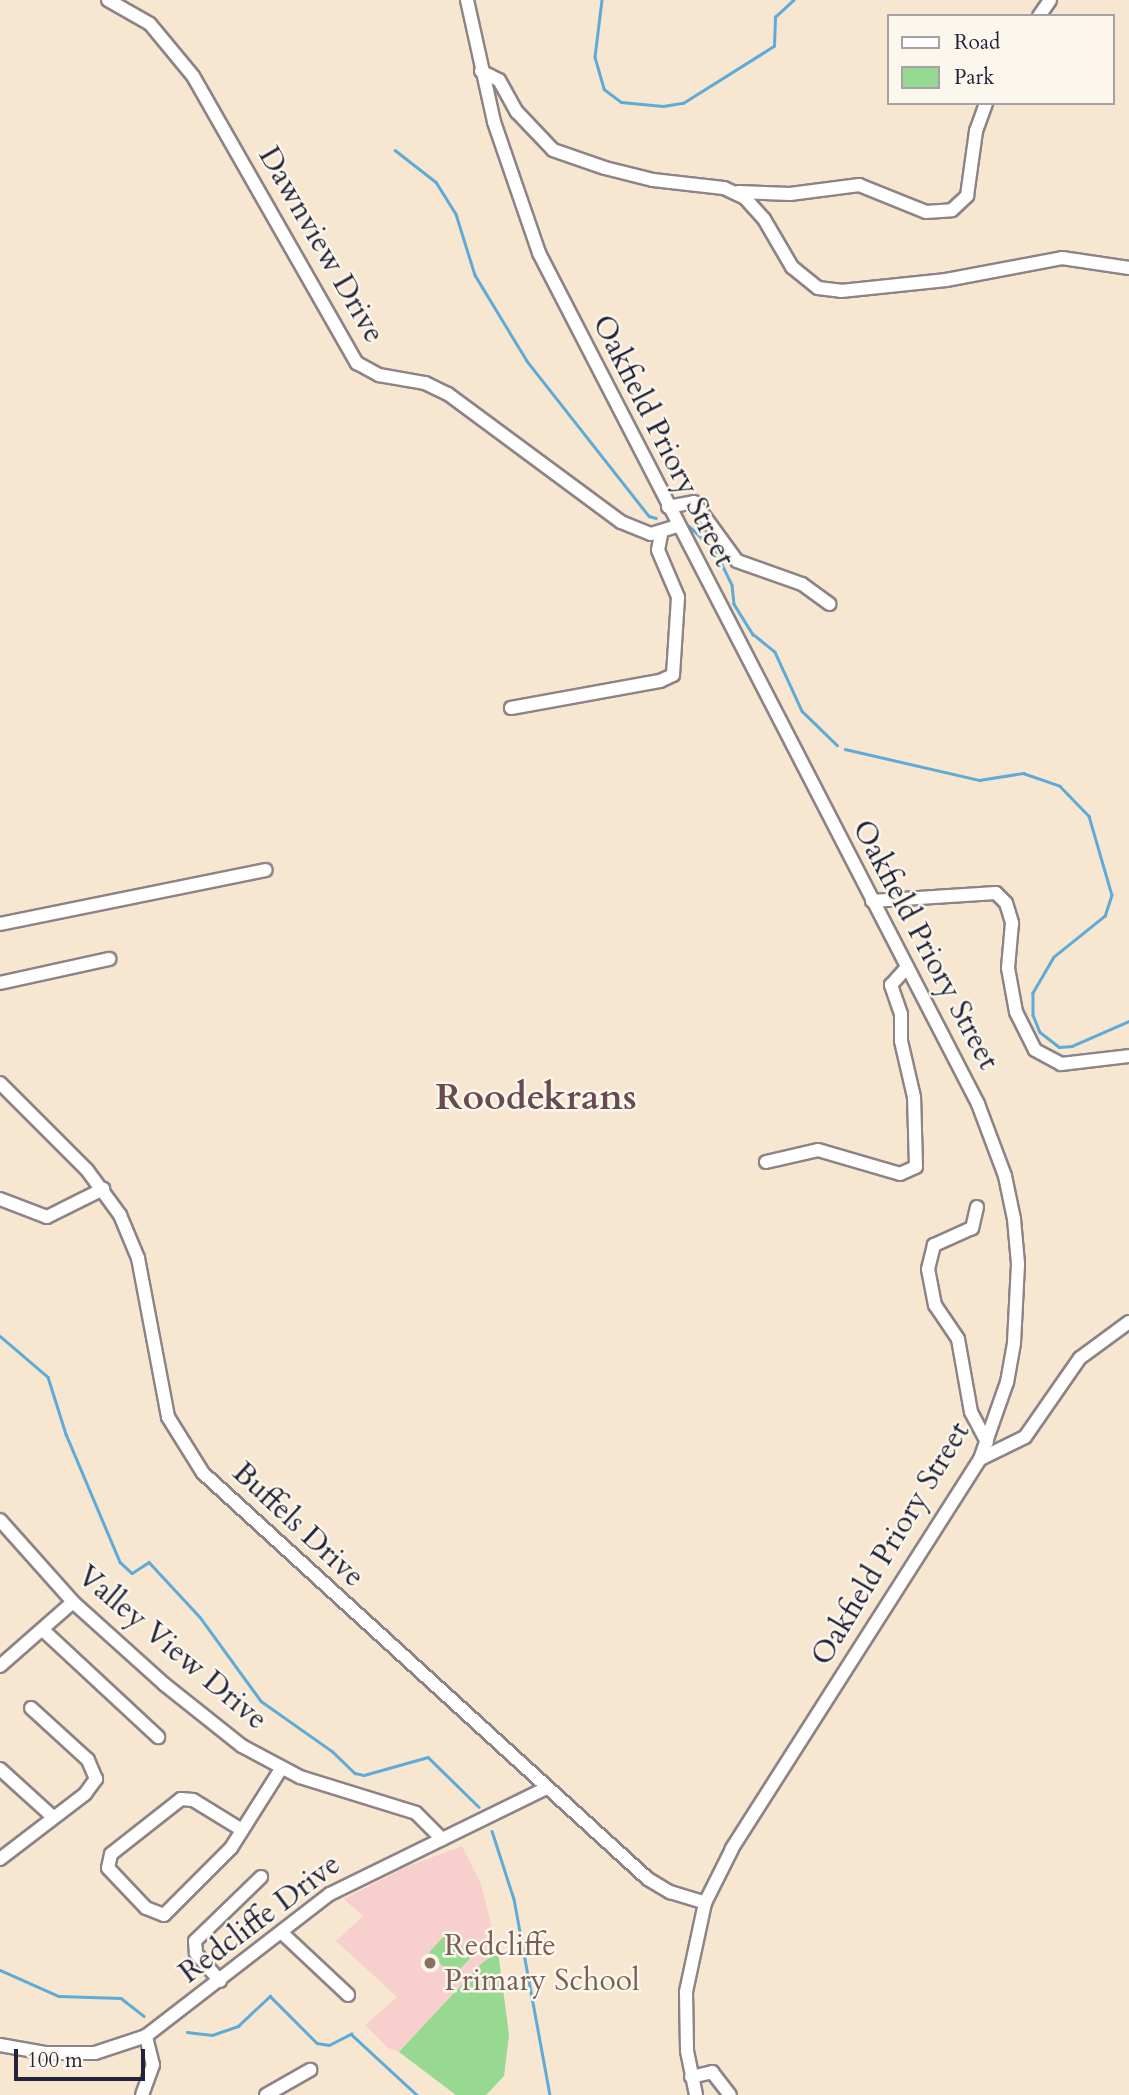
<!DOCTYPE html>
<html>
<head>
<meta charset="utf-8">
<style>
  body { margin:0 }
  #map { position:relative; width:1129px; height:2095px; overflow:hidden; background:#f7e6d0; font-family:Cardo,serif }
  div>[style] { position:absolute }
  [style*='--x'] { left:calc(var(--x)*1px); top:calc(var(--y)*1px); width:calc(var(--w)*1px); rotate:calc(var(--a)*1deg) }
  .built>* { inset:0; background:#f7d0cd }
  .green>* { inset:0; background:#97d990; transform-origin:0 0 }
  .stream>* { height:2.5px; margin:-1.25px; padding:0 1.25px; transform-origin:1.25px; border-radius:1.25px; background:#5eabd7 }
  .roads { filter:drop-shadow(2px 0 #8c8486) drop-shadow(-2px 0 #8c8486) drop-shadow(0 2px #8c8486) drop-shadow(0 -2px #8c8486) }
  .minor>* { height:12px; margin:-6px; padding:0 6px; transform-origin:6px; border-radius:6px; background:#fff }
  .dots>* { width:19px; height:19px; translate:-50% -50%; box-sizing:border-box; border:4px solid #fbf7ec; border-radius:50% }
  span { translate:-50% -50%; white-space:nowrap; text-align:center; line-height:1.15; -webkit-text-stroke:5px #fbf7ec; paint-order:stroke }
  .street-label { font-size:30px; color:#22223b }
  .education-label { font-size:30px; color:#785e54 }
  .left { translate:0 -50%; text-align:left }
  .district-label { font-size:37px; color:#684a51; font-weight:700 }
  .legend { position:absolute; left:887px; top:14px; width:228px; height:91px; box-sizing:border-box; background:#fbf7ec; border:2px solid #a4a2a5; margin:0; padding:9px 12px; list-style:none; font-size:21px; color:#22223b }
  .legend li { display:flex; align-items:center; gap:14px; height:35px }
  .legend b { width:35px; border:2px solid #a4a2a5 }
  .scale { position:absolute; left:14px; top:2049px; width:131px; height:32px; box-sizing:border-box; border:4px solid #22223b; border-top:0; padding-left:9px; font-size:21px; line-height:24px; white-space:nowrap; color:#22223b; -webkit-text-stroke:5px #fbf7ec; paint-order:stroke }
</style>
</head>
<body>
<div id="map">
  <div class="built">
    <div style="clip-path:polygon(462px 1846px,481px 1884px,498px 1952px,509px 2035px,504px 2076px,486px 2095px,456px 2095px,406px 2054px,388px 2048px,365px 2025px,397px 1997px,336px 1941px,363px 1916px,344px 1899px,406px 1867px)"></div>
  </div>
  <div class="green">
    <div style="left:447px;top:1933px;width:34px;height:27px;rotate:43deg"></div>
    <div style="clip-path:polygon(498px 1952px,509px 2035px,504px 2076px,486px 2095px,456px 2095px,399px 2052px,482px 1963px)"></div>
  </div>
  <div class="stream">
    <div style="--x:602;--y:0;--w:57;--a:97"></div>
    <div style="--x:595;--y:57;--w:33;--a:74"></div>
    <div style="--x:604;--y:89;--w:21;--a:37"></div>
    <div style="--x:621;--y:102;--w:42;--a:5.4"></div>
    <div style="--x:663;--y:106;--w:20;--a:-9"></div>
    <div style="--x:683;--y:103;--w:107;--a:-32.1"></div>
    <div style="--x:774;--y:46;--w:29;--a:-88"></div>
    <div style="--x:775;--y:17;--w:25;--a:-43"></div>
    <div style="--x:395;--y:150;--w:52;--a:38"></div>
    <div style="--x:436;--y:182;--w:38;--a:58"></div>
    <div style="--x:456;--y:214;--w:64;--a:72.7"></div>
    <div style="--x:475;--y:275;--w:100;--a:58.8"></div>
    <div style="--x:527;--y:361;--w:197;--a:51.8"></div>
    <div style="--x:649;--y:516;--w:7;--a:16"></div>
    <div style="--x:689;--y:526;--w:35;--a:43"></div>
    <div style="--x:715;--y:550;--w:39;--a:64"></div>
    <div style="--x:732;--y:585;--w:19;--a:84"></div>
    <div style="--x:734;--y:604;--w:36;--a:58"></div>
    <div style="--x:753;--y:634;--w:28;--a:39"></div>
    <div style="--x:775;--y:652;--w:65;--a:65.4"></div>
    <div style="--x:802;--y:711;--w:49;--a:44.2"></div>
    <div style="--x:845;--y:749;--w:138;--a:13"></div>
    <div style="--x:979;--y:780;--w:45;--a:-9"></div>
    <div style="--x:1023;--y:773;--w:39;--a:19"></div>
    <div style="--x:1060;--y:786;--w:42;--a:46"></div>
    <div style="--x:1089;--y:816;--w:82;--a:73.8"></div>
    <div style="--x:1112;--y:895;--w:22;--a:108"></div>
    <div style="--x:1105;--y:916;--w:65;--a:141.2"></div>
    <div style="--x:1054;--y:957;--w:42;--a:120.3"></div>
    <div style="--x:1033;--y:993;--w:22;--a:90"></div>
    <div style="--x:1033;--y:1015;--w:18;--a:68"></div>
    <div style="--x:1040;--y:1032;--w:24;--a:38"></div>
    <div style="--x:1059;--y:1047;--w:13;--a:-4"></div>
    <div style="--x:1072;--y:1046;--w:62;--a:-23.7"></div>
    <div style="--x:0;--y:1336;--w:63;--a:40.5"></div>
    <div style="--x:48;--y:1377;--w:60;--a:72.5"></div>
    <div style="--x:66;--y:1434;--w:139;--a:67.1"></div>
    <div style="--x:120;--y:1562;--w:16;--a:43"></div>
    <div style="--x:132;--y:1573;--w:20;--a:-33"></div>
    <div style="--x:149;--y:1562;--w:75;--a:47.2"></div>
    <div style="--x:200;--y:1617;--w:104;--a:54"></div>
    <div style="--x:261;--y:1701;--w:87;--a:35.2"></div>
    <div style="--x:332;--y:1751;--w:32;--a:44"></div>
    <div style="--x:355;--y:1773;--w:9;--a:13"></div>
    <div style="--x:364;--y:1775;--w:66;--a:-15.7"></div>
    <div style="--x:428;--y:1757;--w:71;--a:44.4"></div>
    <div style="--x:492;--y:1831;--w:71;--a:72.1"></div>
    <div style="--x:514;--y:1899;--w:199;--a:79.6"></div>
    <div style="--x:0;--y:1970;--w:64;--a:23.8"></div>
    <div style="--x:59;--y:1996;--w:62;--a:1.8"></div>
    <div style="--x:121;--y:1998;--w:29;--a:38"></div>
    <div style="--x:187;--y:2032;--w:25;--a:7"></div>
    <div style="--x:212;--y:2035;--w:28;--a:-19"></div>
    <div style="--x:238;--y:2026;--w:44;--a:-43.2"></div>
    <div style="--x:270;--y:1996;--w:66;--a:45"></div>
    <div style="--x:317;--y:2043;--w:12;--a:9"></div>
    <div style="--x:329;--y:2045;--w:25;--a:-27"></div>
    <div style="--x:351;--y:2034;--w:90;--a:42.7"></div>
  </div>
  <div class="roads">
    <div class="minor">
      <div style="--x:108;--y:0;--w:48;--a:29.7"></div>
      <div style="--x:150;--y:24;--w:67;--a:50.4"></div>
      <div style="--x:193;--y:76;--w:331;--a:60.3"></div>
      <div style="--x:357;--y:363;--w:25;--a:29"></div>
      <div style="--x:379;--y:375;--w:47;--a:9.9"></div>
      <div style="--x:425;--y:383;--w:25;--a:26"></div>
      <div style="--x:448;--y:394;--w:215;--a:36.5"></div>
      <div style="--x:621;--y:522;--w:32;--a:22"></div>
      <div style="--x:651;--y:534;--w:28;--a:-17"></div>
      <div style="--x:467;--y:0;--w:125;--a:77.5"></div>
      <div style="--x:494;--y:122;--w:139;--a:71"></div>
      <div style="--x:539;--y:253;--w:958;--a:62.71"></div>
      <div style="--x:978;--y:1104;--w:77;--a:69.4"></div>
      <div style="--x:1005;--y:1176;--w:44;--a:78.2"></div>
      <div style="--x:1014;--y:1219;--w:45;--a:84.9"></div>
      <div style="--x:1018;--y:1264;--w:79;--a:92.9"></div>
      <div style="--x:1014;--y:1343;--w:40;--a:100"></div>
      <div style="--x:1007;--y:1382;--w:82;--a:109.3"></div>
      <div style="--x:980;--y:1459;--w:462;--a:122.5"></div>
      <div style="--x:732;--y:1849;--w:60;--a:116.6"></div>
      <div style="--x:705;--y:1903;--w:91;--a:102.1"></div>
      <div style="--x:686;--y:1992;--w:59;--a:89"></div>
      <div style="--x:687;--y:2051;--w:45;--a:78.4"></div>
      <div style="--x:1039;--y:16;--w:19;--a:-55"></div>
      <div style="--x:481;--y:71;--w:20;--a:27"></div>
      <div style="--x:499;--y:80;--w:37;--a:61"></div>
      <div style="--x:517;--y:112;--w:52;--a:46.5"></div>
      <div style="--x:553;--y:150;--w:55;--a:19.1"></div>
      <div style="--x:605;--y:168;--w:49;--a:14"></div>
      <div style="--x:653;--y:180;--w:71;--a:6.4"></div>
      <div style="--x:724;--y:188;--w:23;--a:25"></div>
      <div style="--x:745;--y:198;--w:28;--a:48"></div>
      <div style="--x:764;--y:219;--w:56;--a:59.7"></div>
      <div style="--x:792;--y:267;--w:33;--a:39"></div>
      <div style="--x:818;--y:288;--w:23;--a:7"></div>
      <div style="--x:841;--y:291;--w:106;--a:-6"></div>
      <div style="--x:946;--y:280;--w:118;--a:-10.7"></div>
      <div style="--x:1062;--y:258;--w:68;--a:8.5"></div>
      <div style="--x:738;--y:192;--w:52;--a:2.2"></div>
      <div style="--x:790;--y:194;--w:70;--a:-7.4"></div>
      <div style="--x:859;--y:185;--w:72;--a:21.9"></div>
      <div style="--x:926;--y:212;--w:26;--a:-4"></div>
      <div style="--x:952;--y:210;--w:21;--a:-43"></div>
      <div style="--x:967;--y:196;--w:66;--a:-82.1"></div>
      <div style="--x:976;--y:131;--w:30;--a:-70"></div>
      <div style="--x:668;--y:507;--w:26;--a:-11"></div>
      <div style="--x:694;--y:502;--w:73;--a:53.9"></div>
      <div style="--x:737;--y:561;--w:69;--a:19.5"></div>
      <div style="--x:802;--y:584;--w:34;--a:36"></div>
      <div style="--x:511;--y:708;--w:151;--a:-10.3"></div>
      <div style="--x:660;--y:681;--w:14;--a:-25"></div>
      <div style="--x:673;--y:675;--w:78;--a:-86.3"></div>
      <div style="--x:678;--y:597;--w:51;--a:-113.1"></div>
      <div style="--x:658;--y:550;--w:16;--a:-79"></div>
      <div style="--x:872;--y:901;--w:124;--a:-3.7"></div>
      <div style="--x:996;--y:893;--w:14;--a:45"></div>
      <div style="--x:1006;--y:903;--w:21;--a:73"></div>
      <div style="--x:1012;--y:923;--w:45;--a:95.1"></div>
      <div style="--x:1008;--y:968;--w:45;--a:79.7"></div>
      <div style="--x:1016;--y:1012;--w:42;--a:63.4"></div>
      <div style="--x:1035;--y:1050;--w:30;--a:28"></div>
      <div style="--x:1061;--y:1064;--w:68;--a:-6.7"></div>
      <div style="--x:0;--y:924;--w:271;--a:-11.5"></div>
      <div style="--x:0;--y:983;--w:112;--a:-12.4"></div>
      <div style="--x:0;--y:1083;--w:123;--a:45"></div>
      <div style="--x:87;--y:1170;--w:56;--a:53.7"></div>
      <div style="--x:120;--y:1215;--w:47;--a:67.3"></div>
      <div style="--x:138;--y:1258;--w:162;--a:79.3"></div>
      <div style="--x:168;--y:1417;--w:66;--a:58"></div>
      <div style="--x:203;--y:1473;--w:602;--a:42.38"></div>
      <div style="--x:648;--y:1879;--w:26;--a:31"></div>
      <div style="--x:670;--y:1892;--w:37;--a:17"></div>
      <div style="--x:766;--y:1162;--w:53;--a:-13"></div>
      <div style="--x:818;--y:1150;--w:85;--a:16.3"></div>
      <div style="--x:900;--y:1174;--w:17;--a:-24"></div>
      <div style="--x:916;--y:1167;--w:70;--a:-91.6"></div>
      <div style="--x:914;--y:1097;--w:57;--a:-103.1"></div>
      <div style="--x:901;--y:1041;--w:27;--a:-90"></div>
      <div style="--x:901;--y:1014;--w:31;--a:-109"></div>
      <div style="--x:891;--y:985;--w:24;--a:-48"></div>
      <div style="--x:0;--y:1199;--w:50;--a:21"></div>
      <div style="--x:47;--y:1217;--w:63;--a:-26.6"></div>
      <div style="--x:977;--y:1207;--w:22;--a:103"></div>
      <div style="--x:972;--y:1228;--w:42;--a:155.9"></div>
      <div style="--x:934;--y:1245;--w:25;--a:104"></div>
      <div style="--x:928;--y:1269;--w:37;--a:79"></div>
      <div style="--x:935;--y:1305;--w:41;--a:55.9"></div>
      <div style="--x:958;--y:1339;--w:74;--a:79.9"></div>
      <div style="--x:971;--y:1412;--w:34;--a:62"></div>
      <div style="--x:980;--y:1459;--w:50;--a:-26.1"></div>
      <div style="--x:1025;--y:1437;--w:96;--a:-55.2"></div>
      <div style="--x:1080;--y:1358;--w:61;--a:-36.3"></div>
      <div style="--x:0;--y:1520;--w:110;--a:48.3"></div>
      <div style="--x:73;--y:1602;--w:122;--a:42"></div>
      <div style="--x:164;--y:1684;--w:100;--a:38.5"></div>
      <div style="--x:242;--y:1746;--w:66;--a:28.1"></div>
      <div style="--x:300;--y:1777;--w:121;--a:17.2"></div>
      <div style="--x:416;--y:1813;--w:37;--a:45"></div>
      <div style="--x:44;--y:1631;--w:156;--a:42.9"></div>
      <div style="--x:0;--y:1666;--w:97;--a:-41.2"></div>
      <div style="--x:0;--y:1769;--w:72;--a:42.2"></div>
      <div style="--x:242;--y:1830;--w:57;--a:-148.5"></div>
      <div style="--x:193;--y:1800;--w:12;--a:-175"></div>
      <div style="--x:181;--y:1799;--w:89;--a:141.8"></div>
      <div style="--x:111;--y:1854;--w:14;--a:102"></div>
      <div style="--x:108;--y:1868;--w:55;--a:46.5"></div>
      <div style="--x:146;--y:1908;--w:19;--a:21"></div>
      <div style="--x:164;--y:1915;--w:95;--a:-45"></div>
      <div style="--x:231;--y:1848;--w:93;--a:-57.7"></div>
      <div style="--x:0;--y:1859;--w:107;--a:-37.4"></div>
      <div style="--x:85;--y:1794;--w:19;--a:-54"></div>
      <div style="--x:96;--y:1779;--w:21;--a:-113"></div>
      <div style="--x:88;--y:1760;--w:77;--a:-137.6"></div>
      <div style="--x:281;--y:1932;--w:92;--a:43.2"></div>
      <div style="--x:220;--y:1981;--w:37;--a:-131"></div>
      <div style="--x:196;--y:1953;--w:12;--a:-95"></div>
      <div style="--x:195;--y:1941;--w:92;--a:-44.1"></div>
      <div style="--x:0;--y:2045;--w:47;--a:9.9"></div>
      <div style="--x:46;--y:2053;--w:49;--a:0"></div>
      <div style="--x:95;--y:2053;--w:54;--a:-18.4"></div>
      <div style="--x:146;--y:2036;--w:232;--a:-37.7"></div>
      <div style="--x:330;--y:1894;--w:241;--a:-26.1"></div>
      <div style="--x:691;--y:2077;--w:22;--a:-13"></div>
      <div style="--x:712;--y:2072;--w:29;--a:52"></div>
      <div style="--x:142;--y:2095;--w:32;--a:-70"></div>
      <div style="--x:153;--y:2065;--w:30;--a:-104"></div>
      <div style="--x:266;--y:2095;--w:51;--a:-29.6"></div>
    </div>
  </div>
  <div class="dots">
    <div style="left:430px;top:1963px;background:#8d6e63"></div>
  </div>
  <div class="street-label">
    <span style="left:321px;top:245px;rotate:60deg">Dawnview Drive</span>
    <span style="left:663px;top:441px;rotate:63deg">Oakfield Priory Street</span>
    <span style="left:925px;top:945px;rotate:62deg">Oakfield Priory Street</span>
    <span style="left:298px;top:1525px;rotate:43deg">Buffels Drive</span>
    <span style="left:891px;top:1544px;rotate:-59deg">Oakfield Priory Street</span>
    <span style="left:172px;top:1648px;rotate:40deg">Valley View Drive</span>
    <span style="left:260px;top:1919px;rotate:-37deg">Redcliffe Drive</span>
  </div>
  <div class="education-label">
    <span class="left" style="left:444px;top:1963px">Redcliffe<br>Primary School</span>
  </div>
  <div class="district-label">
    <span style="left:536px;top:1097px">Roodekrans</span>
  </div>
  <ul class="legend">
  <li><b style="height:9px;background:#fff"></b>Road</li>
  <li><b style="height:19px;background:#97d990"></b>Park</li>
  </ul>
  <div class="scale">100 m</div>
</div>
</body>
</html>
